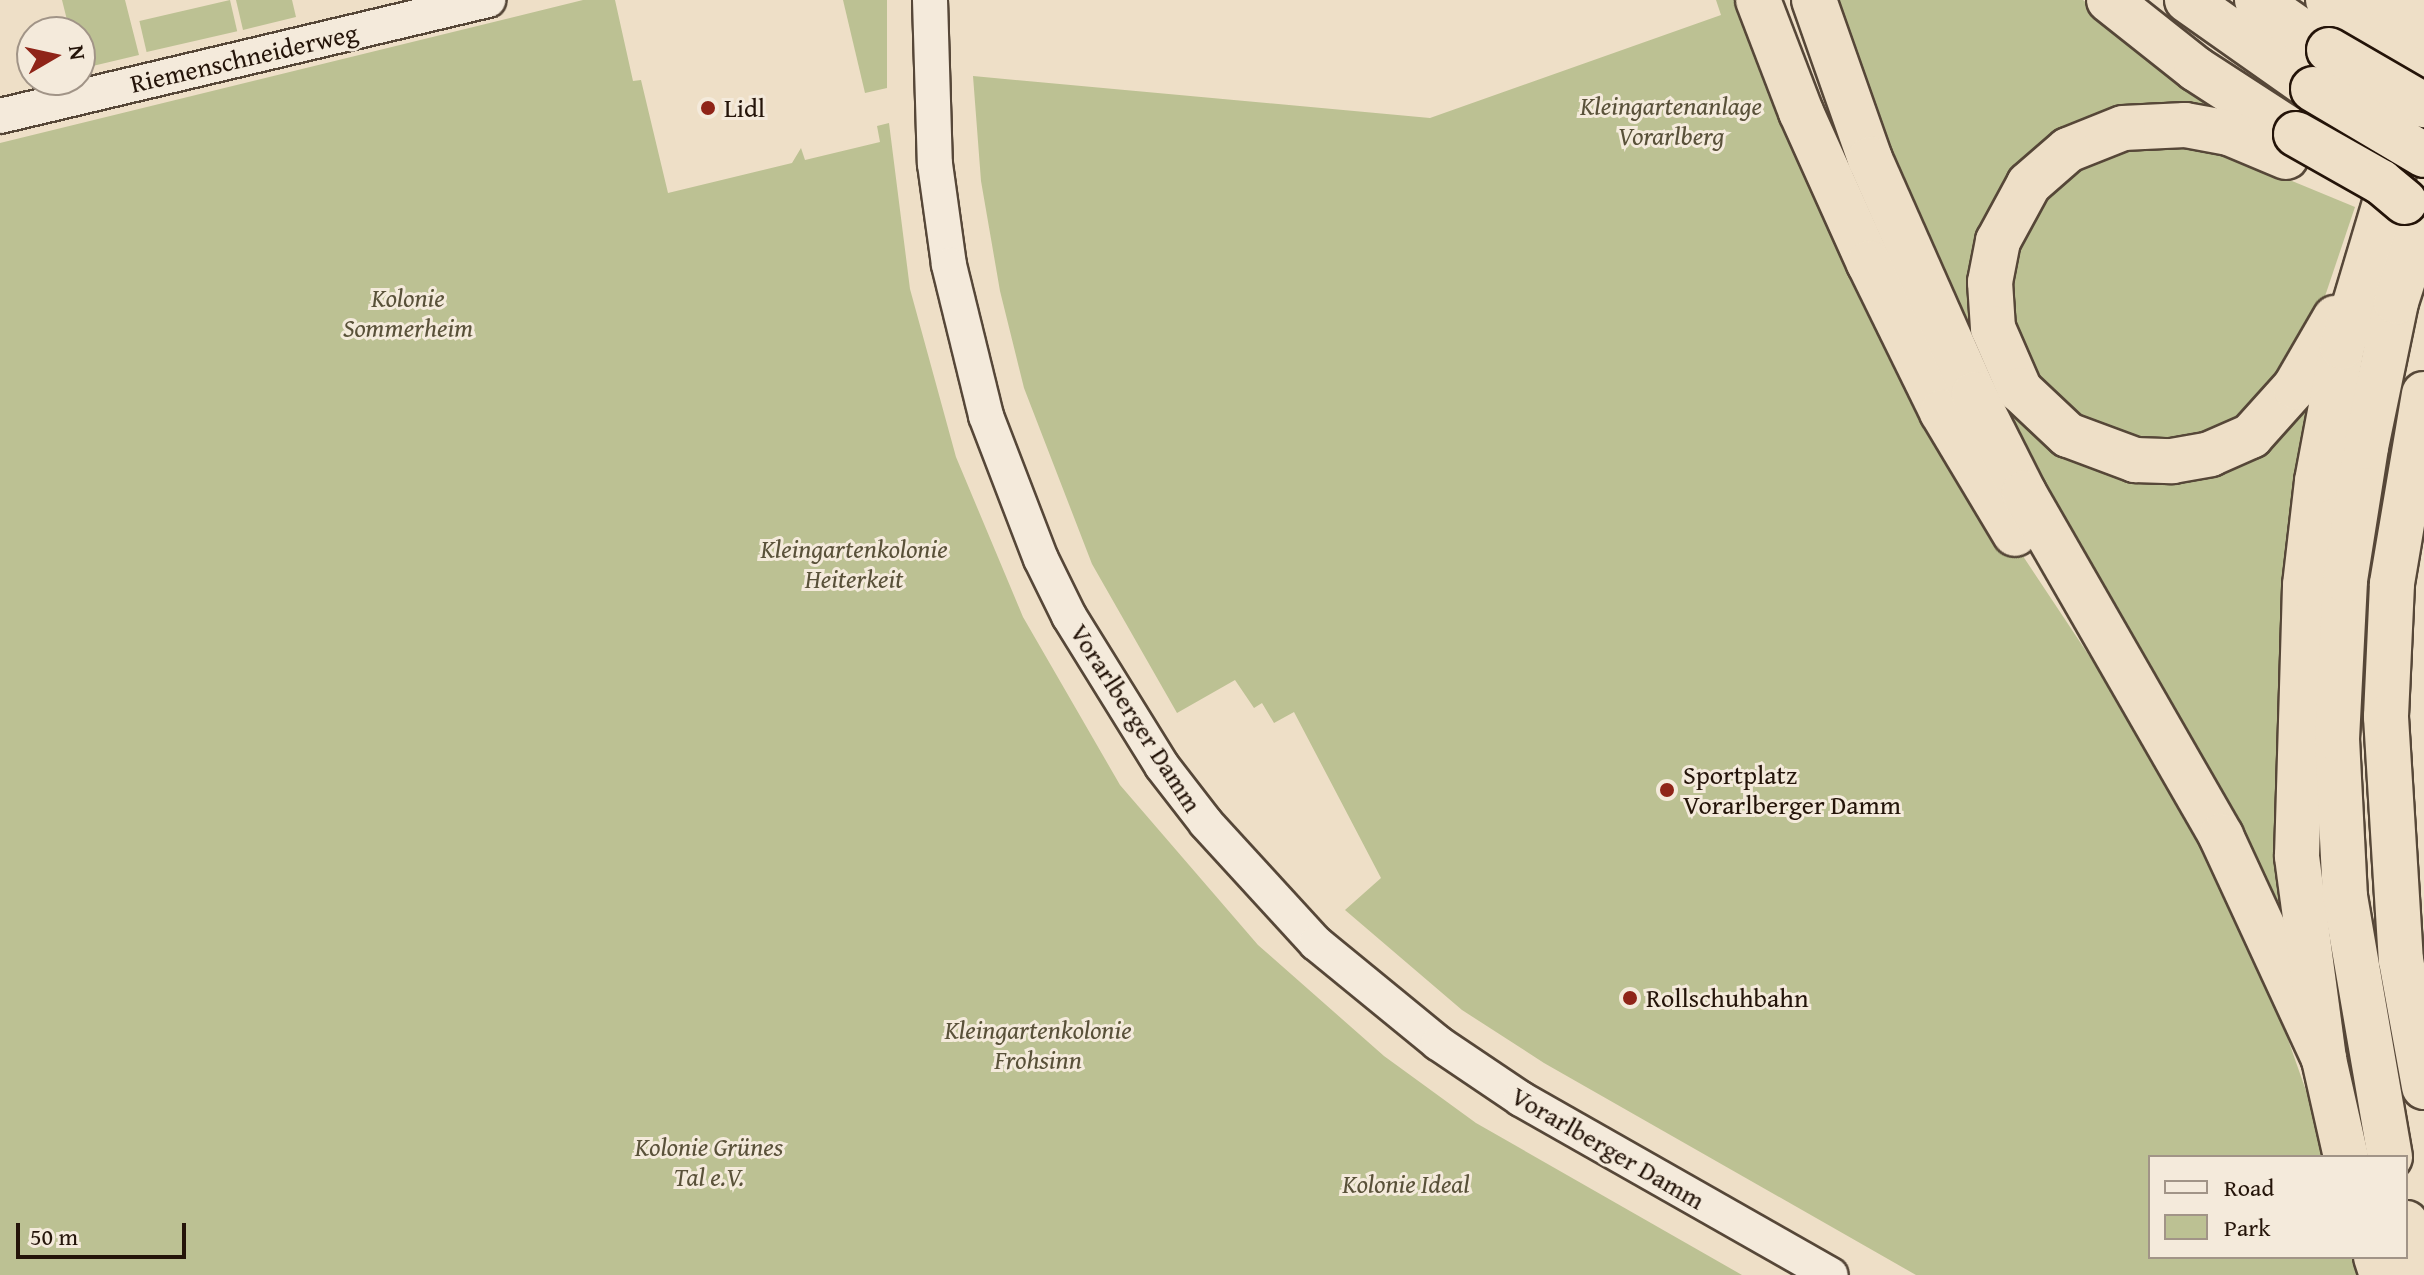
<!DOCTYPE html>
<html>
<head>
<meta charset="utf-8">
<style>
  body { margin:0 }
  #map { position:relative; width:2424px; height:1275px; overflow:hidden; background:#eedfc7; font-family:"Gentium Book Plus",serif }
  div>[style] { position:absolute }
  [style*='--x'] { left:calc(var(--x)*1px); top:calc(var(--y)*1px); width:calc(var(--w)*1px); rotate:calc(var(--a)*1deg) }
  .green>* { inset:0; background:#bcc193; transform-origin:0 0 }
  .roads { filter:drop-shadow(2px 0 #564738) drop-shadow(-2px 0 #564738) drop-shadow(0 2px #564738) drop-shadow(0 -2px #564738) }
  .minor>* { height:34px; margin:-17px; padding:0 17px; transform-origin:17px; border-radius:17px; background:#f4eadb }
  .highway>* { height:44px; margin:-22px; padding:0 22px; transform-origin:22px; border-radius:22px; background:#eedfc7 }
  .bridges { filter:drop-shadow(2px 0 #241409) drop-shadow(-2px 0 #241409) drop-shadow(0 2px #241409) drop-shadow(0 -2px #241409) }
  .highway-bridge>* { height:44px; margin:-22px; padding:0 22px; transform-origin:22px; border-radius:22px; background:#eedfc7 }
  .dots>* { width:22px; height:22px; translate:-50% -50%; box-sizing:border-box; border:4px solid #f4eadb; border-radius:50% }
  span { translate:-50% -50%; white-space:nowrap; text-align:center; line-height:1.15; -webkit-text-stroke:6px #f4eadb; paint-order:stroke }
  .street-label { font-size:26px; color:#241409 }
  .park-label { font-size:26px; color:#595139; font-style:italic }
  .poi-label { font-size:26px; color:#241409 }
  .left { translate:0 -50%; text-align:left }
  .legend { position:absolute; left:2148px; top:1155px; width:260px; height:104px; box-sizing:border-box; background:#f4eadb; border:2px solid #a19487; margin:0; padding:10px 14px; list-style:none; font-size:24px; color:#241409 }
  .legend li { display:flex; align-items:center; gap:16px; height:40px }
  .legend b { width:40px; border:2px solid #a19487 }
  .north { position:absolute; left:16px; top:16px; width:80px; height:80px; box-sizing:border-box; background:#f4eadb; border:2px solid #a19487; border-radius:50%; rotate:81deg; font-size:22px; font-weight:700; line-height:32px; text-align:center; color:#241409 }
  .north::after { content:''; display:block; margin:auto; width:28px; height:36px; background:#8f2418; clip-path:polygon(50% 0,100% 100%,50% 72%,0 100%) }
  .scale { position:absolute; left:16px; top:1223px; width:170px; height:36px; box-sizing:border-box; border:4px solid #241409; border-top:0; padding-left:10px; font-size:24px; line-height:28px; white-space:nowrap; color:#241409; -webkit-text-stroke:6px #f4eadb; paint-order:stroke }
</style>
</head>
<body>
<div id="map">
  <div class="green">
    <div style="clip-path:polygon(62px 0,125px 0,139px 55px,80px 69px,80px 32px,70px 32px)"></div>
    <div style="left:230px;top:0;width:32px;height:93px;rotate:77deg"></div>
    <div style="clip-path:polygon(236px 0,292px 0,296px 17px,243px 30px)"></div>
    <div style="clip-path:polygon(583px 0,615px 0,633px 81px,641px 80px,668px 193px,792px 163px,801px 148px,805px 160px,880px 142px,877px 126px,889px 123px,910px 289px,956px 457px,1023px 617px,1120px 785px,1258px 945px,1384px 1056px,1476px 1123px,1742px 1275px,0 1275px,0 143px)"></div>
    <div style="clip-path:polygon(843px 0,887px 0,887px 88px,865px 93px)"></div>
    <div style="clip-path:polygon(1716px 0,1746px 0,2003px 526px,2177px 788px,2271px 991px,2317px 1122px,2328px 1157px,2150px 1157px,2150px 1257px,2359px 1257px,2365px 1275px,1916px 1275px,1544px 1063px,1462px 1010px,1345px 910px,1381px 878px,1294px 712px,1274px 723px,1262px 703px,1254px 708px,1235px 680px,1177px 713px,1092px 564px,1024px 388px,1000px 291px,981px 181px,973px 76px,1430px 118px,1721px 15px)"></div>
    <div style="clip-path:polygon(1827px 0,2083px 0,2233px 118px,2088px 122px,1974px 302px,2097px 467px,2304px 407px,2313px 411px,2296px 968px,1996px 407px)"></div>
    <div style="clip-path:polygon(2198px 142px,2355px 207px,2316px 323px,2268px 400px,2198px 441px,2114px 440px,2046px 397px,2007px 314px,2019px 229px,2025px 217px,2097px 152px)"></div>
  </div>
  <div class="roads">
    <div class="minor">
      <div style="--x:930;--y:0;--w:164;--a:88.3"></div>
      <div style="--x:935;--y:164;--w:102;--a:82.1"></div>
      <div style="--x:949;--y:265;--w:155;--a:76.2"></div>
      <div style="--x:986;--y:416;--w:153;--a:69"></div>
      <div style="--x:1041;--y:559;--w:64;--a:63.8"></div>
      <div style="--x:1069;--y:616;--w:176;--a:58.2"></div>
      <div style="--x:1162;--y:766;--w:72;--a:52.3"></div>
      <div style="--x:1206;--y:823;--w:163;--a:47.5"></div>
      <div style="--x:1316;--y:943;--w:158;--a:39.3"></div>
      <div style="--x:1438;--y:1043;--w:100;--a:34"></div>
      <div style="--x:1521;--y:1099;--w:356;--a:29.6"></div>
      <div style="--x:0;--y:116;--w:502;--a:-13.37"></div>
    </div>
    <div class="highway">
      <div style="--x:1758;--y:0;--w:120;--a:69"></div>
      <div style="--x:1801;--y:112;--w:166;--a:65.8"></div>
      <div style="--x:1869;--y:263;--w:166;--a:63.9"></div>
      <div style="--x:1942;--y:412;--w:142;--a:59.1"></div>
      <div style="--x:1814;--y:0;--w:169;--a:70.6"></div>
      <div style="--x:1870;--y:159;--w:257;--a:66.1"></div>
      <div style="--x:1974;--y:394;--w:111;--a:63.2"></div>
      <div style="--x:2024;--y:493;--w:396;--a:60.1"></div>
      <div style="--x:2221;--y:836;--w:246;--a:65.2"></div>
      <div style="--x:2109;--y:0;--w:111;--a:38.4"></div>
      <div style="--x:2196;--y:69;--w:119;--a:33"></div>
      <div style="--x:2187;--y:0;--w:154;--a:35.2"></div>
      <div style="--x:2257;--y:0;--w:88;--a:34.8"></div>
      <div style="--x:2328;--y:0;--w:111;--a:30.3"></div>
      <div style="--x:2389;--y:0;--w:44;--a:37.6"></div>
      <div style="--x:2286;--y:157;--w:62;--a:-157.2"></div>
      <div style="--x:2229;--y:133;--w:45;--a:-169.7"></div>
      <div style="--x:2185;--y:125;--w:62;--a:177.2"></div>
      <div style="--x:2123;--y:128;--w:59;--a:158.2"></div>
      <div style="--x:2068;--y:150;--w:52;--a:138.9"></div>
      <div style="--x:2029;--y:184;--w:65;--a:118.5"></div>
      <div style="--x:1998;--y:241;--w:42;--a:101"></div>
      <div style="--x:1990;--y:282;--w:46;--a:86.3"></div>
      <div style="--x:1993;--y:328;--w:68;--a:66.5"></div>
      <div style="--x:2020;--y:390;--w:66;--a:43.2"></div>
      <div style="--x:2068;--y:435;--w:72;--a:20.5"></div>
      <div style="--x:2135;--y:460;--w:37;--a:2"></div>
      <div style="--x:2172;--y:461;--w:39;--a:-10"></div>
      <div style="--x:2210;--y:454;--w:45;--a:-23.7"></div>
      <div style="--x:2251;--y:436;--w:66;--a:-48.1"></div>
      <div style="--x:2295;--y:387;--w:80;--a:-59.9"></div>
      <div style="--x:2424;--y:394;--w:193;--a:99.6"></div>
      <div style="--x:2392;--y:584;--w:133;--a:92.6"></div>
      <div style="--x:2386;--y:717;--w:243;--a:86.5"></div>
      <div style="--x:2401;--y:960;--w:129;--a:79.7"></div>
      <div style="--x:2346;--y:1157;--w:100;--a:-102.7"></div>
      <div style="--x:2324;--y:1059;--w:205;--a:-97.6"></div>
      <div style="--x:2297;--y:856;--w:271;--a:-88.3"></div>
      <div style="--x:2305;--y:585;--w:105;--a:-83.4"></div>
      <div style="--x:2317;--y:481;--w:136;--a:-79.4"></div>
      <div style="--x:2342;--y:347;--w:252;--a:-73.4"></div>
      <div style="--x:2390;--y:1157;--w:264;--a:-99.8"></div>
      <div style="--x:2345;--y:897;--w:158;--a:-92.9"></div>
      <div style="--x:2337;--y:739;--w:159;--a:-87.1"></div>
      <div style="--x:2345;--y:580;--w:135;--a:-81"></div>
      <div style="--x:2366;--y:447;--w:148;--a:-78.3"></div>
      <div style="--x:2396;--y:302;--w:90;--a:-72"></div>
      <div style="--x:2406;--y:1223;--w:54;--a:72.9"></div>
      <div style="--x:2376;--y:1257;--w:19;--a:72"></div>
    </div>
  </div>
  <div class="bridges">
    <div class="highway-bridge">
      <div style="--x:2329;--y:50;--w:110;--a:30.1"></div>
      <div style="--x:2313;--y:89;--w:129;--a:30.7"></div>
      <div style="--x:2296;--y:134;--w:98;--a:29.5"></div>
      <div style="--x:2381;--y:182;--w:31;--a:40"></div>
    </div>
  </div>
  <div class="dots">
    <div style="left:708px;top:108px;background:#8f2418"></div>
    <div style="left:1667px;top:790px;background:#8f2418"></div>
    <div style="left:1630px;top:998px;background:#8f2418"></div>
  </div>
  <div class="street-label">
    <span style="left:244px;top:58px;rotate:-13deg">Riemenschneiderweg</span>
    <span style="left:1136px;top:718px;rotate:57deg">Vorarlberger Damm</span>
    <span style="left:1608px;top:1148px;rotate:30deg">Vorarlberger Damm</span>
  </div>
  <div class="park-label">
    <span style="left:1671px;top:121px">Kleingartenanlage<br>Vorarlberg</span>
    <span style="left:408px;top:313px">Kolonie<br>Sommerheim</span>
    <span style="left:854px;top:564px">Kleingartenkolonie<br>Heiterkeit</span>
    <span style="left:1038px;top:1045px">Kleingartenkolonie<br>Frohsinn</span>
    <span style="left:709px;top:1162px">Kolonie Grünes<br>Tal e.V.</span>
    <span style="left:1406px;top:1184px">Kolonie Ideal</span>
  </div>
  <div class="poi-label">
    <span class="left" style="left:724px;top:108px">Lidl</span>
    <span class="left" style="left:1683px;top:790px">Sportplatz<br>Vorarlberger Damm</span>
    <span class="left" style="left:1646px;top:998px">Rollschuhbahn</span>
  </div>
  <ul class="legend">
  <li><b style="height:10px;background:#f4eadb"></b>Road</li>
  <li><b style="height:22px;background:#bcc193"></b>Park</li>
  </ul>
  <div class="north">N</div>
  <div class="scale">50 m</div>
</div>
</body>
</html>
